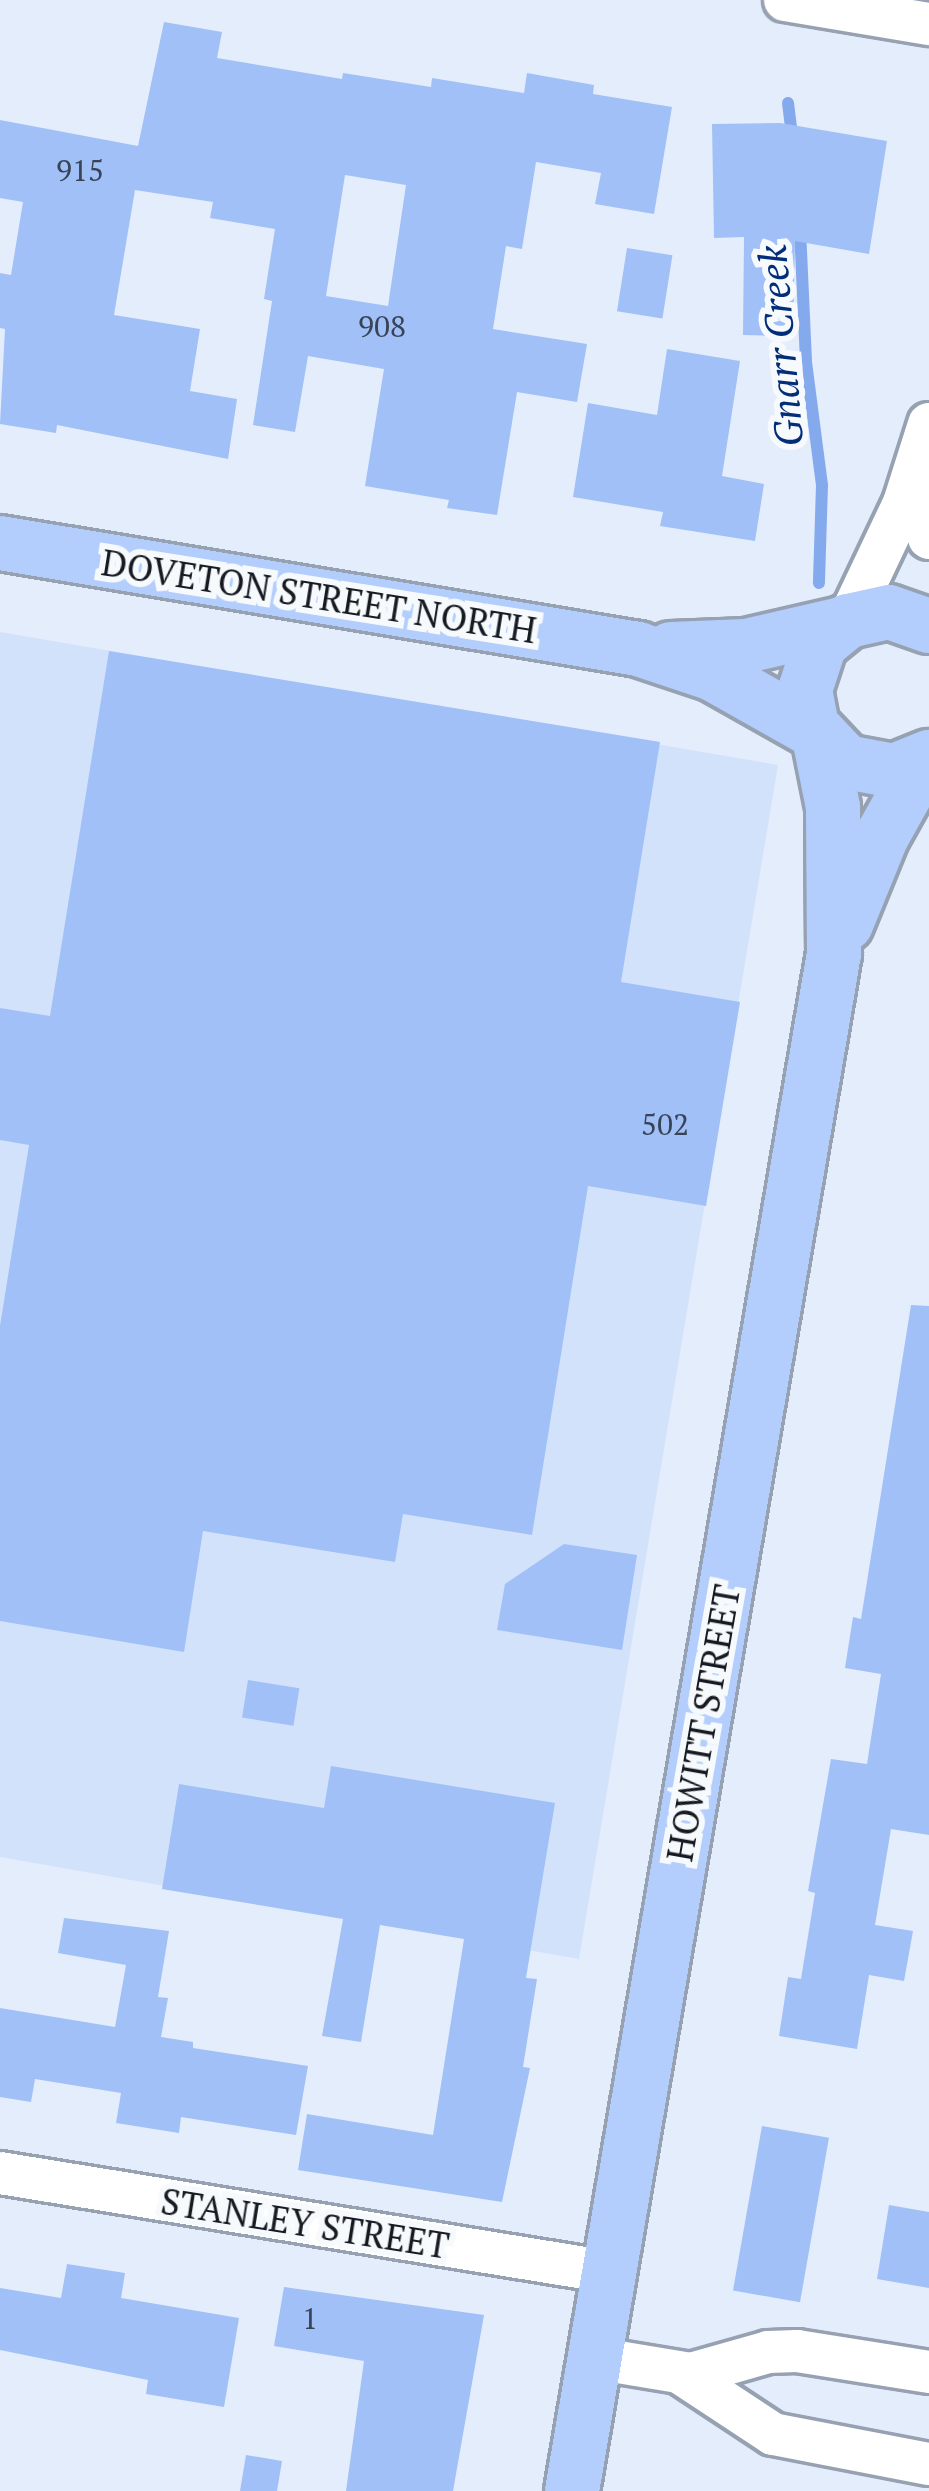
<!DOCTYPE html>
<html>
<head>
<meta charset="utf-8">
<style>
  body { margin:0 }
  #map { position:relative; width:929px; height:2491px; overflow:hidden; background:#e4edfc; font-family:"PT Serif",serif }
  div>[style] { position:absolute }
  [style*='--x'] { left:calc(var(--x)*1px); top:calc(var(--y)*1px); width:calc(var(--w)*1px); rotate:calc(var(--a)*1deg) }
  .built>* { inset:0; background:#d3e2fb }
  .stream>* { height:12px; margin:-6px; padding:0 6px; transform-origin:6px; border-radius:6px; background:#84aaed }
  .building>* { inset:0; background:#a0c0f7; transform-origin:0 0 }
  .roads { filter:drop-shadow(3px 0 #96a1b2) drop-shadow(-3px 0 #96a1b2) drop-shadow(0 3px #96a1b2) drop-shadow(0 -3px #96a1b2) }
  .minor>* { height:42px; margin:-21px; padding:0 21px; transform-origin:21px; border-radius:21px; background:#fff }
  .major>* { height:54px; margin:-27px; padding:0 27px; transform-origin:27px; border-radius:27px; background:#b3cefd }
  span { translate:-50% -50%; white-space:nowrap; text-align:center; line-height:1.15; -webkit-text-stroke:12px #f7fafd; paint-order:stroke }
  .number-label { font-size:30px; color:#384456 }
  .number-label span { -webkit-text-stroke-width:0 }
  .street-label { font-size:36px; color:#161a21 }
  .water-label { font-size:39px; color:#022d78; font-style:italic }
</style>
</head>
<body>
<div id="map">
  <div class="built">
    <div style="clip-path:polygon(0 632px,778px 765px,579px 1959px,0 1857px)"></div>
  </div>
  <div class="stream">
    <div style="--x:788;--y:103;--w:34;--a:83"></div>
    <div style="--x:800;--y:229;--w:133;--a:87.4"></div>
    <div style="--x:806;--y:362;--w:124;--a:82.6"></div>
    <div style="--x:822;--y:485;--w:98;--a:91.8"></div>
  </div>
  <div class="building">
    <div style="clip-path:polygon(evenodd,164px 22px,222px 32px,217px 58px,342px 79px,343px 73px,431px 87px,432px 78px,524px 93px,527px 73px,594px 85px,593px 94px,672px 107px,654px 214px,595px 204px,601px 173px,536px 162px,522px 249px,506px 246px,493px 329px,587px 344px,577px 402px,517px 392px,497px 515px,447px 508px,449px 500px,365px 486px,384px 369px,308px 356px,295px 432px,253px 425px,272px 301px,264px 299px,275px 229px,210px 218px,213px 202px,135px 190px,114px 315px,200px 329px,190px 391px,237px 399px,228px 459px,57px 425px,56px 433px,0 424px,5px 329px,0 328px,0 273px,11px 275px,23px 202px,0 198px,0 120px,138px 146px,164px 22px,345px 175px,406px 185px,388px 306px,326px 296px,345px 175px)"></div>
    <div style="clip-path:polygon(780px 123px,887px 141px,869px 254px,795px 241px,793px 336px,743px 335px,744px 237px,714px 238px,712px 124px)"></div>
    <div style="left:627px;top:248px;width:46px;height:64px;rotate:9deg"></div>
    <div style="clip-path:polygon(667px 349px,740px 361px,722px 476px,764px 484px,755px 541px,660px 526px,663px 512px,573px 497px,588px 403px,657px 415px)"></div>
    <div style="clip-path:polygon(109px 651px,660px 742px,621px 982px,740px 1002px,706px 1206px,588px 1186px,532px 1535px,403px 1514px,395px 1562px,203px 1531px,184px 1652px,0 1621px,0 1326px,29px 1145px,0 1140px,0 1008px,50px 1016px)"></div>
    <div style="clip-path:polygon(911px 1305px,929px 1306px,929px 1835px,891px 1829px,875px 1925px,913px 1931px,904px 1981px,869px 1975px,857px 2049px,779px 2036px,788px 1977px,801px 1979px,815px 1893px,808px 1891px,831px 1759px,867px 1764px,881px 1674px,845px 1668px,853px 1617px,861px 1619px)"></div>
    <div style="clip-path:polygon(564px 1544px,637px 1555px,622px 1650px,497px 1630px,505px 1584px)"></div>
    <div style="left:248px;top:1680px;width:52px;height:38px;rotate:9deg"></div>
    <div style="clip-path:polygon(331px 1766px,555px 1803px,526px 1978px,537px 1979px,523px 2067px,530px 2068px,502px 2202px,298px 2170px,307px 2114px,433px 2135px,464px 1939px,380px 1925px,361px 2042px,322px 2036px,343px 1919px,162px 1889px,179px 1784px,324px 1808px)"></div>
    <div style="clip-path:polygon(64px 1918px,169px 1931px,158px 1997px,168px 1998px,161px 2037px,193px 2042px,193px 2048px,308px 2066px,296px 2135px,181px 2117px,179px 2133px,116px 2123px,121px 2093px,35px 2079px,31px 2102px,0 2097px,0 2008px,115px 2027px,126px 1965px,58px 1953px)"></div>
    <div style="left:762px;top:2126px;width:68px;height:167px;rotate:10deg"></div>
    <div style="clip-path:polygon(889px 2205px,929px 2212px,929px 2288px,877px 2279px)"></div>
    <div style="clip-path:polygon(67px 2264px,125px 2273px,121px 2298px,239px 2318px,224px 2407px,146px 2394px,148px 2380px,0 2350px,0 2288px,61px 2298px)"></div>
    <div style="clip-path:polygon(284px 2287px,484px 2315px,453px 2491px,346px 2491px,364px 2361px,274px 2346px)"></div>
    <div style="clip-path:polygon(246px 2455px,282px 2461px,277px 2491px,240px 2491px)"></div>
  </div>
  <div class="roads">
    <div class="minor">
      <div style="--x:785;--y:0;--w:146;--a:9.5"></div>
      <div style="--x:925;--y:467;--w:71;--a:86.8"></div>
      <div style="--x:848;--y:621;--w:131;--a:-64.6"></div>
      <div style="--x:904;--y:503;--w:83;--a:-72.4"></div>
      <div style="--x:0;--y:2173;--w:617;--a:9.23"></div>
      <div style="--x:594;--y:2358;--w:98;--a:9.4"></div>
      <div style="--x:691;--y:2374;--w:80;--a:-15.9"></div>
      <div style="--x:768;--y:2352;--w:29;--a:-2"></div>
      <div style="--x:797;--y:2351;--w:134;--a:9"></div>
      <div style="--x:682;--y:2374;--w:109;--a:33.4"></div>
      <div style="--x:773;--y:2434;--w:159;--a:10.9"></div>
    </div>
    <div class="major">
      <div style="--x:0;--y:543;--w:647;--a:9.43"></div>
      <div style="--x:638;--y:649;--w:79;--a:18.4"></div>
      <div style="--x:713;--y:674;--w:118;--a:29.4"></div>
      <div style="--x:929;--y:626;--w:42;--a:-160.7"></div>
      <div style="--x:889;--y:612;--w:42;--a:167.6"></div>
      <div style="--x:848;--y:621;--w:36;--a:141"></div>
      <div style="--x:820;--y:644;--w:48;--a:108.1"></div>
      <div style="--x:805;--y:690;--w:37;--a:79"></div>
      <div style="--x:812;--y:726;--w:50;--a:46.6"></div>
      <div style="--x:846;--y:762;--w:49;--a:10.6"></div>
      <div style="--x:894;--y:771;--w:38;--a:-22"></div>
      <div style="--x:671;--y:649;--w:75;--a:-2.3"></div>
      <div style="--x:746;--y:646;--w:98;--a:-12.9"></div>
      <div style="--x:846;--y:924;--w:95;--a:-67.8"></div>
      <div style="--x:882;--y:836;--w:88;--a:-60.8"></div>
      <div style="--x:572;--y:2491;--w:1559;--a:-80.33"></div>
      <div style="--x:834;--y:954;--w:147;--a:-90.4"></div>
      <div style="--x:833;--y:807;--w:71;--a:-101.3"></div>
    </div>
  </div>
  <div class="number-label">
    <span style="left:80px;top:170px">915</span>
    <span style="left:382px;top:326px">908</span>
    <span style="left:665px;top:1124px">502</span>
    <span style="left:310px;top:2318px">1</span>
  </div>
  <div class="street-label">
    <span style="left:319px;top:596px;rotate:9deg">DOVETON STREET NORTH</span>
    <span style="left:703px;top:1723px;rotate:-80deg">HOWITT STREET</span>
    <span style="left:305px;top:2223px;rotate:9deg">STANLEY STREET</span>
  </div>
  <div class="water-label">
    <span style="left:780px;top:346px;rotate:-95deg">Gnarr Creek</span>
  </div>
</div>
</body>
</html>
